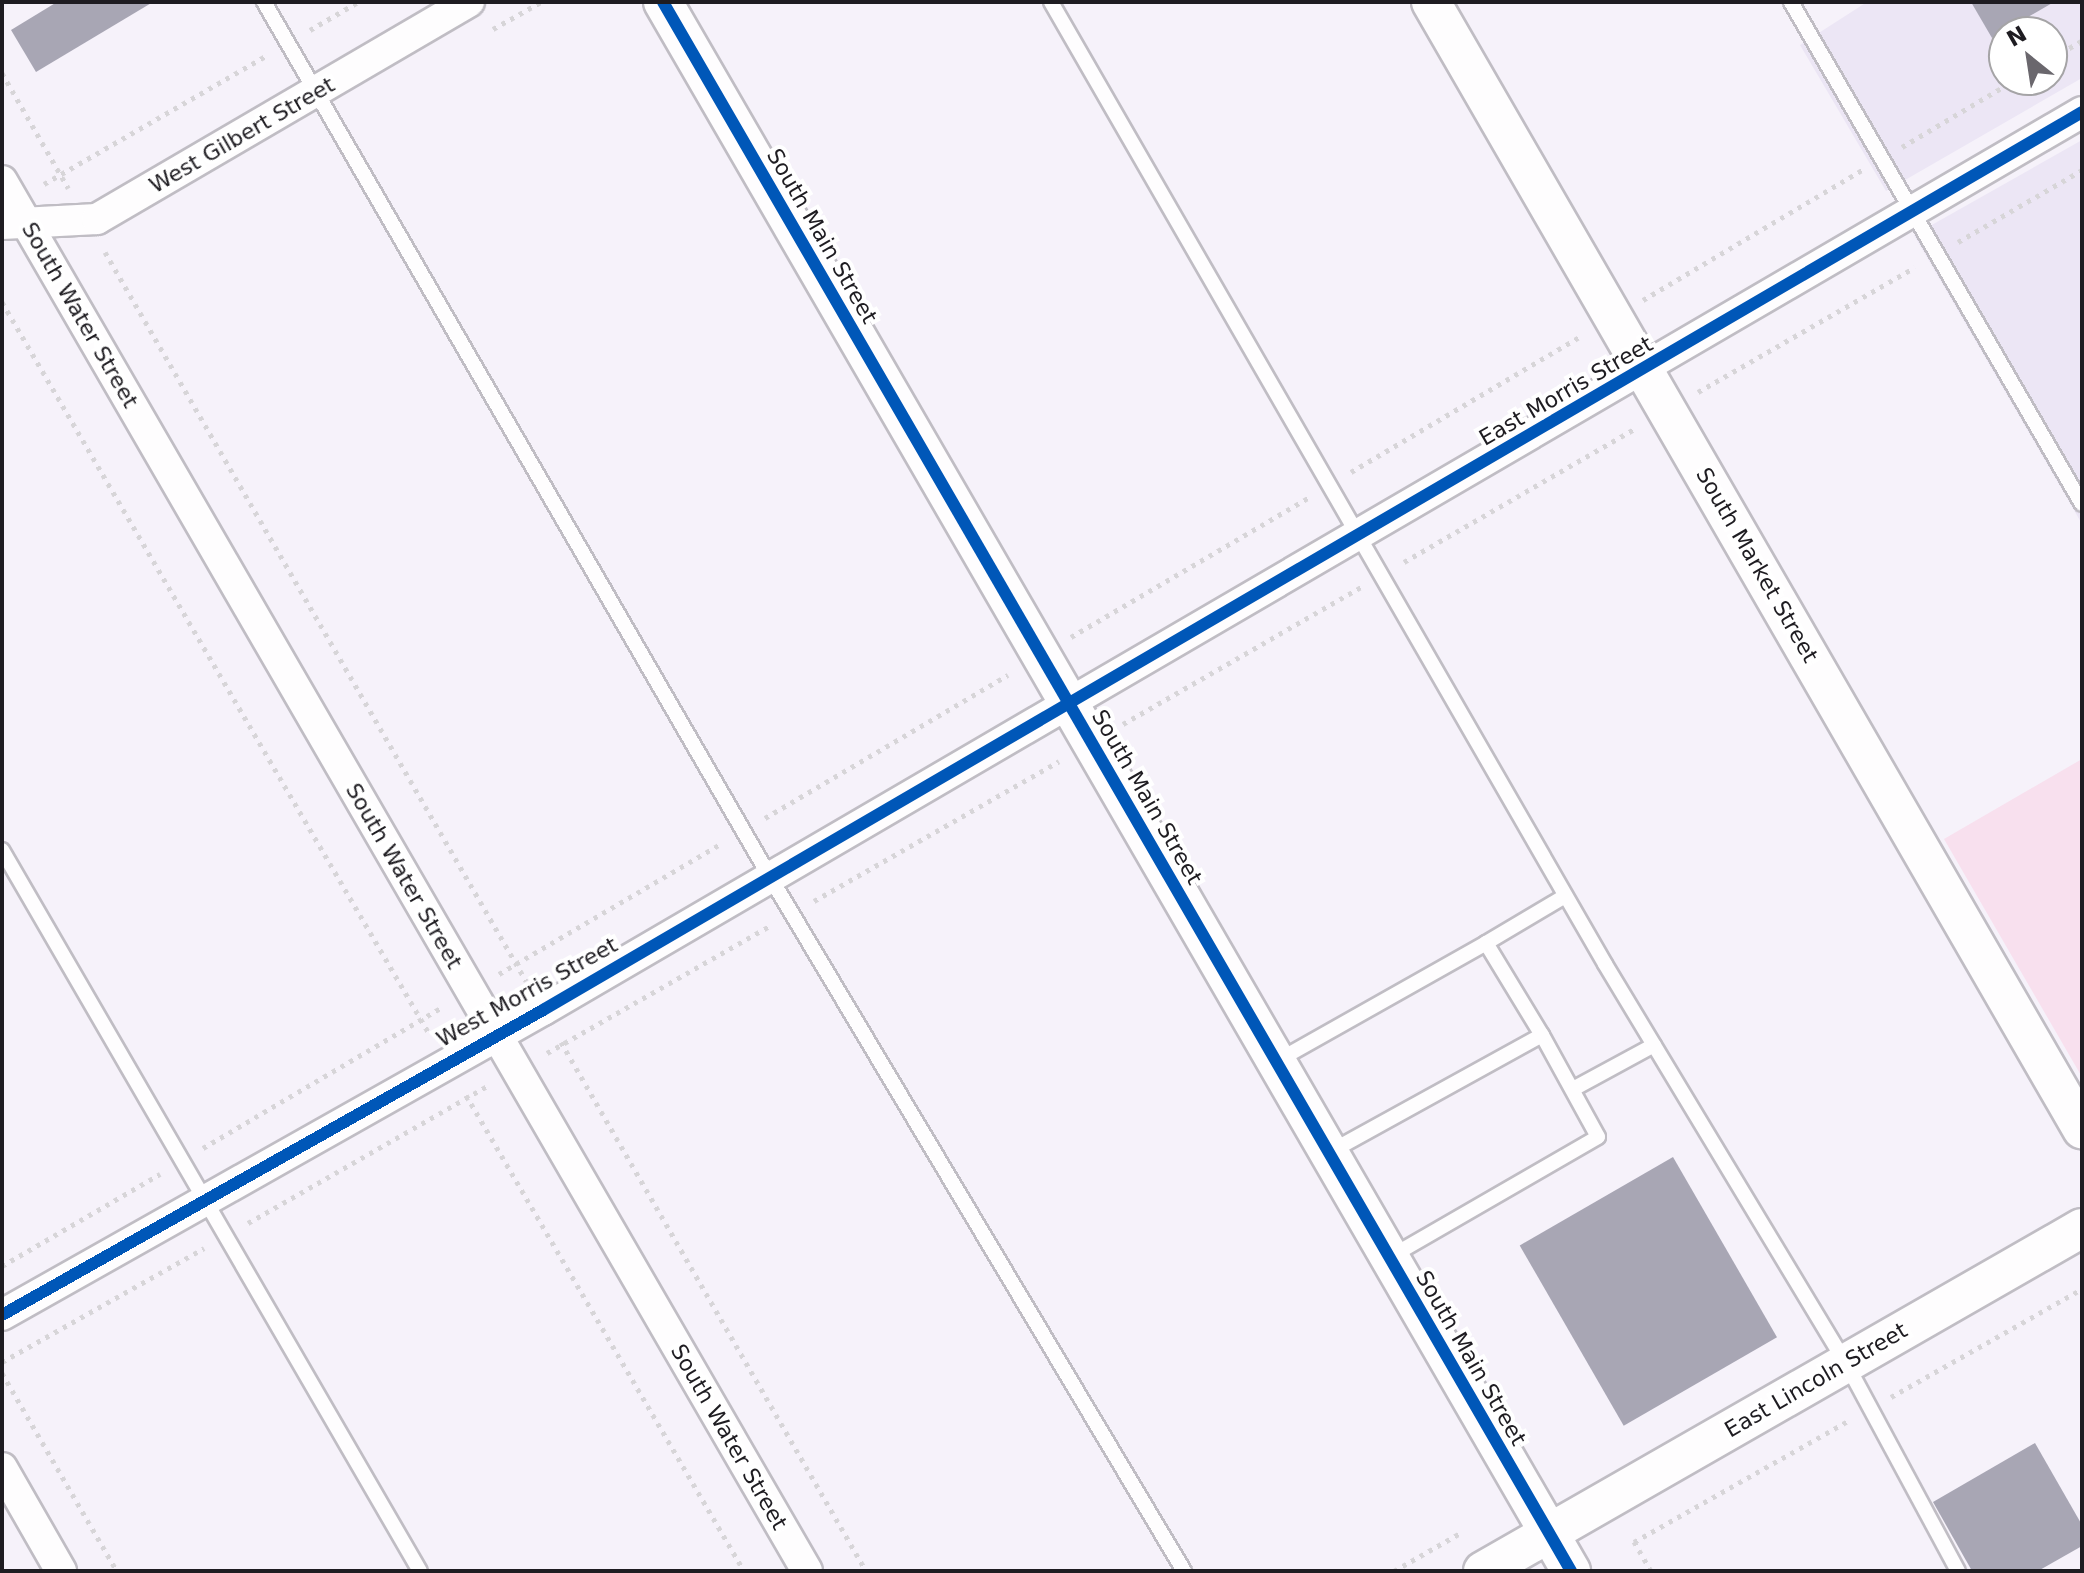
<!DOCTYPE html>
<html>
<head>
<meta charset="utf-8">
<style>
  body { margin:0 }
  #map { position:relative; width:2084px; height:1573px; overflow:hidden; background:#f6f2fa; font-family:"DejaVu Sans",sans-serif }
  div>[style] { position:absolute }
  [style*='--x'] { left:calc(var(--x)*1px); top:calc(var(--y)*1px); width:calc(var(--w)*1px); rotate:calc(var(--a)*1deg) }
  .built>* { inset:0; background:#ece6f5 }
  .green>* { inset:0; background:#f8e0ee }
  .building>* { inset:0; background:#a8a6b4; transform-origin:0 0 }
  .path>* { height:5px; margin-top:-2.5px; transform-origin:0; background:repeating-linear-gradient(90deg,#d7d5d8 0 4px,transparent 0 10px) }
  .roads { filter:drop-shadow(2px 0 #c0bdc4) drop-shadow(-2px 0 #c0bdc4) drop-shadow(0 2px #c0bdc4) drop-shadow(0 -2px #c0bdc4) }
  .service>* { height:14px; margin:-7px; padding:0 7px; transform-origin:7px; border-radius:7px; background:#fefdfe }
  .minor>* { height:30px; margin:-15px; padding:0 15px; transform-origin:15px; border-radius:15px; background:#fefdfe }
  .tertiary>* { height:38px; margin:-19px; padding:0 19px; transform-origin:19px; border-radius:19px; background:#fefdfe }
  .cycleway>* { height:12px; margin:-6px; padding:0 6px; transform-origin:6px; border-radius:6px; background:#0057b8 }
  span { translate:-50% -50%; white-space:nowrap; text-align:center; line-height:1.15; -webkit-text-stroke:8px #fff; paint-order:stroke }
  .street-label { font-size:22px; color:#1e1c21 }
  .frame { position:absolute; inset:0; border:4px solid #1e1c21; pointer-events:none }
  .north { position:absolute; left:1988px; top:16px; width:80px; height:80px; box-sizing:border-box; background:#fff; border:2px solid #a5a4a6; border-radius:50%; rotate:330deg; font-size:22px; font-weight:700; line-height:32px; text-align:center; color:#1e1c21 }
  .north::after { content:''; display:block; margin:auto; width:28px; height:36px; background:#6a676d; clip-path:polygon(50% 0,100% 100%,50% 72%,0 100%) }
</style>
</head>
<body>
<div id="map">
  <div class="built">
    <div style="clip-path:polygon(evenodd,1867px 2px,2082px 2px,2082px 78px,1886px 191px,1800px 45px,1867px 2px,2004px 32px,2052px 32px,2052px 80px,2004px 80px,2004px 32px)"></div>
    <div style="clip-path:polygon(2082px 140px,2082px 524px,1914px 235px)"></div>
  </div>
  <div class="green">
    <div style="clip-path:polygon(2082px 759px,2082px 1077px,1944px 839px)"></div>
  </div>
  <div class="building">
    <div style="clip-path:polygon(57px 2px,153px 2px,36px 72px,11px 30px)"></div>
    <div style="clip-path:polygon(1971px 2px,2054px 2px,1992px 38px)"></div>
    <div style="left:1673px;top:1157px;width:208px;height:177px;rotate:60deg"></div>
    <div style="clip-path:polygon(2035px 1443px,2082px 1525px,2082px 1546px,2038px 1571px,1972px 1571px,1933px 1502px)"></div>
  </div>
  <div class="path">
    <div style="--x:493;--y:29;--w:55;--a:-29.4"></div>
    <div style="--x:310;--y:30;--w:56;--a:-30.3"></div>
    <div style="--x:2052;--y:58;--w:34;--a:-30"></div>
    <div style="--x:2;--y:73;--w:133;--a:60.1"></div>
    <div style="--x:1902;--y:147;--w:131;--a:-30.7"></div>
    <div style="--x:44;--y:184;--w:258;--a:-30"></div>
    <div style="--x:1958;--y:242;--w:143;--a:-30.1"></div>
    <div style="--x:105;--y:252;--w:842;--a:59.99"></div>
    <div style="--x:1643;--y:300;--w:255;--a:-30.7"></div>
    <div style="--x:2;--y:302;--w:849;--a:59.72"></div>
    <div style="--x:1698;--y:392;--w:250;--a:-29.9"></div>
    <div style="--x:1351;--y:472;--w:269;--a:-30.6"></div>
    <div style="--x:1404;--y:562;--w:266;--a:-30"></div>
    <div style="--x:1071;--y:637;--w:275;--a:-30.4"></div>
    <div style="--x:1123;--y:724;--w:275;--a:-29.9"></div>
    <div style="--x:765;--y:818;--w:282;--a:-30.5"></div>
    <div style="--x:814;--y:901;--w:282;--a:-29.7"></div>
    <div style="--x:499;--y:974;--w:259;--a:-30.4"></div>
    <div style="--x:561;--y:1042;--w:611;--a:60.03"></div>
    <div style="--x:547;--y:1053;--w:258;--a:-29.7"></div>
    <div style="--x:466;--y:1095;--w:551;--a:59.71"></div>
    <div style="--x:203;--y:1148;--w:277;--a:-30.5"></div>
    <div style="--x:248;--y:1223;--w:278;--a:-29.8"></div>
    <div style="--x:2;--y:1266;--w:183;--a:-30.2"></div>
    <div style="--x:2;--y:1362;--w:232;--a:-29.4"></div>
    <div style="--x:2;--y:1373;--w:229;--a:59.9"></div>
    <div style="--x:1891;--y:1397;--w:219;--a:-29.5"></div>
    <div style="--x:1394;--y:1571;--w:78;--a:-29.8"></div>
    <div style="--x:1651;--y:1571;--w:34;--a:-120"></div>
    <div style="--x:1634;--y:1542;--w:246;--a:-29.5"></div>
  </div>
  <div class="roads">
    <div class="service">
      <div style="--x:264;--y:2;--w:1011;--a:59.96"></div>
      <div style="--x:770;--y:877;--w:808;--a:59.18"></div>
      <div style="--x:1051;--y:2;--w:1110;--a:60.06"></div>
      <div style="--x:1605;--y:964;--w:466;--a:58.9"></div>
      <div style="--x:1846;--y:1363;--w:236;--a:61.7"></div>
      <div style="--x:1791;--y:2;--w:580;--a:59.9"></div>
      <div style="--x:2;--y:850;--w:833;--a:59.9"></div>
      <div style="--x:1486;--y:943;--w:92;--a:-30.7"></div>
      <div style="--x:1277;--y:1061;--w:240;--a:-29.4"></div>
      <div style="--x:1486;--y:943;--w:108;--a:58.7"></div>
      <div style="--x:1573;--y:1089;--w:92;--a:-28.5"></div>
      <div style="--x:1330;--y:1152;--w:242;--a:-28.9"></div>
      <div style="--x:1542;--y:1035;--w:116;--a:61.2"></div>
      <div style="--x:1598;--y:1137;--w:240;--a:150"></div>
    </div>
    <div class="minor">
      <div style="--x:2;--y:181;--w:1606;--a:59.92"></div>
      <div style="--x:2;--y:224;--w:95;--a:-3"></div>
      <div style="--x:97;--y:219;--w:431;--a:-30.3"></div>
      <div style="--x:2;--y:1315;--w:621;--a:-29.41"></div>
      <div style="--x:543;--y:1010;--w:1782;--a:-30.26"></div>
      <div style="--x:2;--y:1468;--w:119;--a:60.2"></div>
    </div>
    <div class="tertiary">
      <div style="--x:663;--y:2;--w:1813;--a:59.94"></div>
      <div style="--x:1431;--y:2;--w:1302;--a:59.99"></div>
      <div style="--x:1483;--y:1571;--w:690;--a:-29.8"></div>
    </div>
  </div>
  <div class="cycleway">
    <div style="--x:663;--y:2;--w:1813;--a:59.94"></div>
    <div style="--x:2;--y:1315;--w:621;--a:-29.41"></div>
    <div style="--x:543;--y:1010;--w:1782;--a:-30.26"></div>
  </div>
  <div class="street-label">
    <span style="left:242px;top:135px;rotate:-30deg">West Gilbert Street</span>
    <span style="left:822px;top:236px;rotate:60deg">South Main Street</span>
    <span style="left:80px;top:315px;rotate:60deg">South Water Street</span>
    <span style="left:1566px;top:391px;rotate:-30deg">East Morris Street</span>
    <span style="left:1757px;top:565px;rotate:60deg">South Market Street</span>
    <span style="left:1147px;top:797px;rotate:60deg">South Main Street</span>
    <span style="left:404px;top:876px;rotate:60deg">South Water Street</span>
    <span style="left:527px;top:992px;rotate:-29deg">West Morris Street</span>
    <span style="left:1471px;top:1358px;rotate:60deg">South Main Street</span>
    <span style="left:1816px;top:1380px;rotate:-30deg">East Lincoln Street</span>
    <span style="left:729px;top:1437px;rotate:60deg">South Water Street</span>
  </div>
  <div class="frame"></div>
  <div class="north">N</div>
</div>
</body>
</html>
